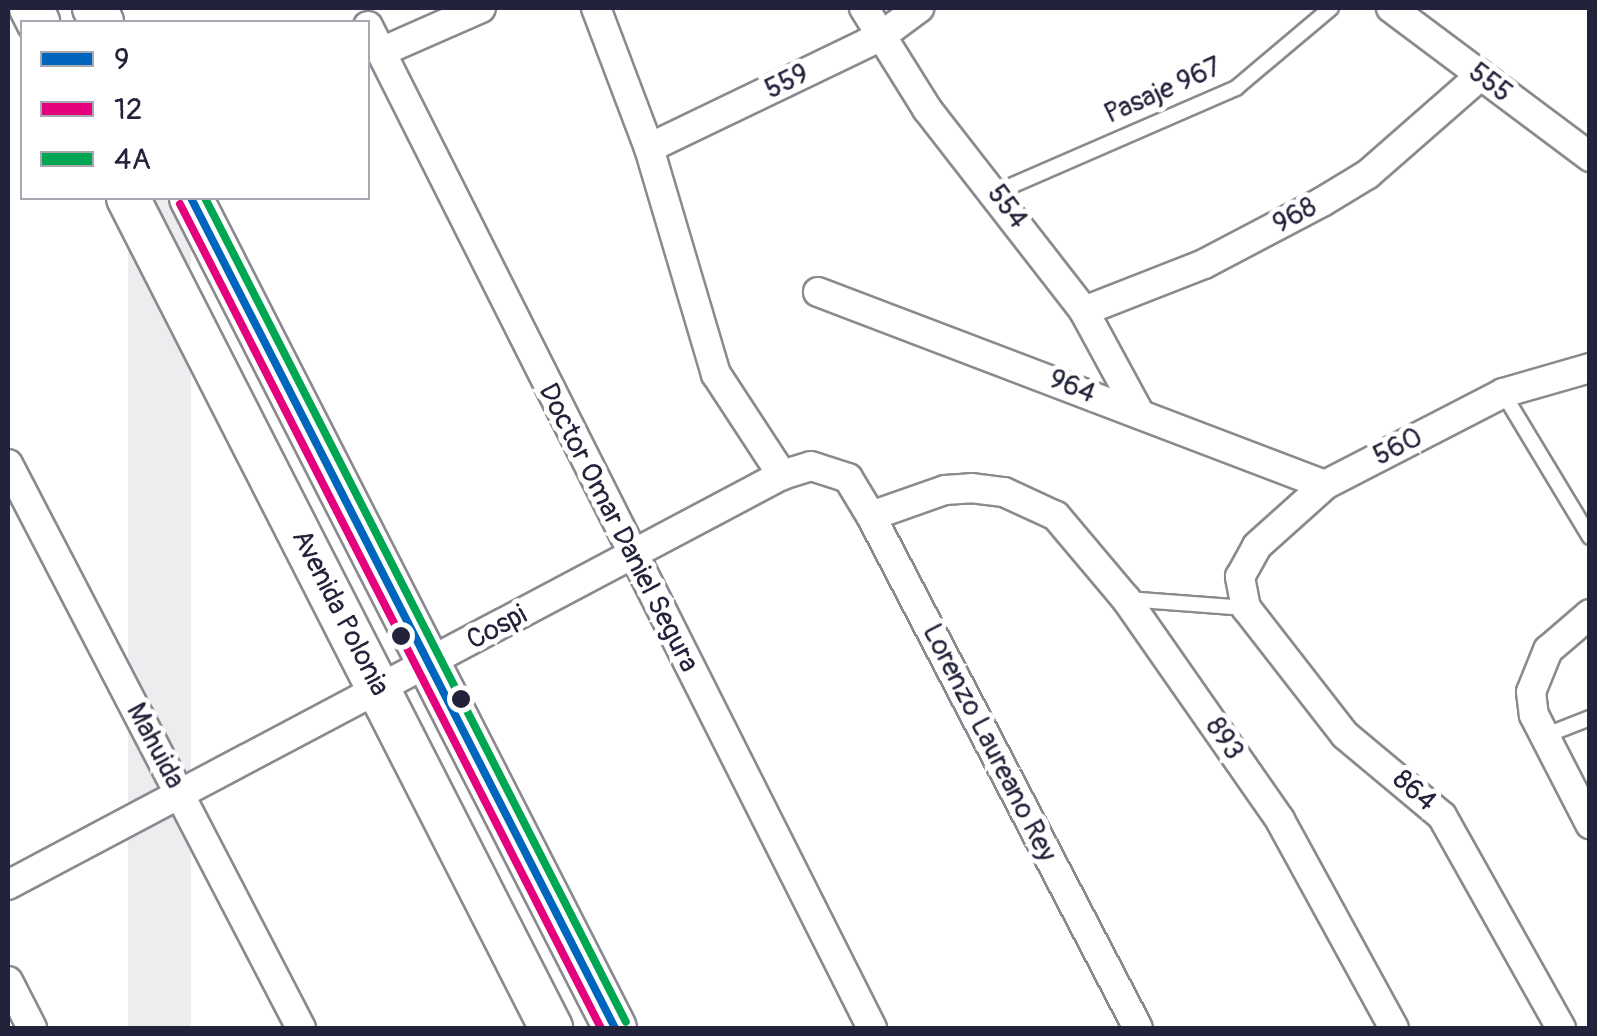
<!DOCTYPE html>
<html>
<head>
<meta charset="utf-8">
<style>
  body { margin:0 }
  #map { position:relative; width:1597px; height:1036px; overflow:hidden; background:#fff; font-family:Pangolin,sans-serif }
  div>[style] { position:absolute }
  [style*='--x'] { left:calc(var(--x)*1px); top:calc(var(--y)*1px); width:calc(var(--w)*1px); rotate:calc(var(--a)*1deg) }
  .green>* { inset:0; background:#ededef; transform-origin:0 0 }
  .roads { filter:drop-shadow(2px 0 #8a8a8f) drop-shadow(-2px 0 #8a8a8f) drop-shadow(0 2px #8a8a8f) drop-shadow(0 -2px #8a8a8f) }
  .lane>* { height:14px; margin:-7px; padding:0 7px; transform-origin:7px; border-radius:7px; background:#fff }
  .street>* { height:28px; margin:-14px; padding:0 14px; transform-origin:14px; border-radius:14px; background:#fff }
  .primary>* { height:42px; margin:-21px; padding:0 21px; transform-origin:21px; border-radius:21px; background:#fff }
  .bus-1>* { height:8px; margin:-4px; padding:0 4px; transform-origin:4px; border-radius:4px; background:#0065bd }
  .bus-2>* { height:8px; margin:-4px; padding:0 4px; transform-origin:4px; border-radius:4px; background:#e5007d }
  .bus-3>* { height:8px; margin:-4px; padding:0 4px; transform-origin:4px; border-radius:4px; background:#00a651 }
  .dots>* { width:28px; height:28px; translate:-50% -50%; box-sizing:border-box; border:5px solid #fff; border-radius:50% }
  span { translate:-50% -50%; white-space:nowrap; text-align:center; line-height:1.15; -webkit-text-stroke:10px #fff; paint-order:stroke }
  .street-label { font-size:28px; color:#22223b }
  .frame { position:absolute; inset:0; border:10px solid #22223b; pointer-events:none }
  .legend { position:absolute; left:20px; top:20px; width:350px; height:180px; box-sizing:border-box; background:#fff; border:2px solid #a7a7b1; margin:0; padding:12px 18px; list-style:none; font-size:30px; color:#22223b }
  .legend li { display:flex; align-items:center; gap:20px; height:50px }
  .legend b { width:50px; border:2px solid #a7a7b1 }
</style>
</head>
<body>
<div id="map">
  <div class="green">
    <div style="left:128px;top:198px;width:63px;height:932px"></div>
  </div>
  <div class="roads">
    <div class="lane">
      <div style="--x:997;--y:192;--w:261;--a:-23.5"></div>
      <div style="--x:1236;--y:88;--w:124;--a:-40.1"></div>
      <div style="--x:1503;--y:393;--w:168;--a:58.9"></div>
      <div style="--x:1127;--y:599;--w:119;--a:4.3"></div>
      <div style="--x:1544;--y:736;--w:49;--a:-21.4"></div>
    </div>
    <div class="street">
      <div style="--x:596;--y:8;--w:150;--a:69.3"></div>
      <div style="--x:649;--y:148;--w:236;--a:73.5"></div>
      <div style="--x:716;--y:374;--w:121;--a:56.8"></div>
      <div style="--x:864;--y:8;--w:119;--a:58"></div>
      <div style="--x:927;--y:109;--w:256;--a:52.1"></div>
      <div style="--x:1084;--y:311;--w:117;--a:61.5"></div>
      <div style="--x:1391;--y:8;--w:249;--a:36.8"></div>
      <div style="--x:368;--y:26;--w:1122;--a:63.3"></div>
      <div style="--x:381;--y:52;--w:109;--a:-23.7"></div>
      <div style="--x:649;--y:148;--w:256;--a:-25.7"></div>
      <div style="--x:880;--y:37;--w:49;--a:-36.6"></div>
      <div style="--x:818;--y:292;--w:542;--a:20.84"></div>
      <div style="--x:1084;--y:311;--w:129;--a:-21.4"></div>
      <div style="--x:1204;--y:264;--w:133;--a:-27.7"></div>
      <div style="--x:1322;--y:202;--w:54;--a:-31.3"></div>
      <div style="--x:1368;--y:174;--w:149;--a:-41.2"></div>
      <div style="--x:8;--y:464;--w:636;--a:62.55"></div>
      <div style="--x:871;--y:516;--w:78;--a:-19.4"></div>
      <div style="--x:945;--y:490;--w:26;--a:-4"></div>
      <div style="--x:971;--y:488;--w:33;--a:7"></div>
      <div style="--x:1004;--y:492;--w:57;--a:24.8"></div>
      <div style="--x:1056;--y:516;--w:109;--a:49.9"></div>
      <div style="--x:1126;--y:599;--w:269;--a:55.1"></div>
      <div style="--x:1280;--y:820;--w:237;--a:61.3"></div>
      <div style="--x:1590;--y:614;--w:55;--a:139.4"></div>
      <div style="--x:1548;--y:650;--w:45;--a:112"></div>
      <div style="--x:1531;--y:692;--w:23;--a:83"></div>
      <div style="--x:1534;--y:715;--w:123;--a:62.8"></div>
      <div style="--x:8;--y:885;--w:876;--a:-27.91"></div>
      <div style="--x:782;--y:475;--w:30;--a:-17"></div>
      <div style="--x:811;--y:466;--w:39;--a:18"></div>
      <div style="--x:848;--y:478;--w:44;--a:58.8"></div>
      <div style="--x:871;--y:516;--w:577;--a:62.46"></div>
      <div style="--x:8;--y:981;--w:53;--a:62.9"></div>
      <div style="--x:1561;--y:1028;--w:243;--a:-119.3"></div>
      <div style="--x:1442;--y:816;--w:126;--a:-140.1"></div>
      <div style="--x:1345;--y:735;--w:161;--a:-127.9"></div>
      <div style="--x:1246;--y:608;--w:32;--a:-101"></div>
      <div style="--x:1240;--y:577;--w:35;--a:-61"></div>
      <div style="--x:1257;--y:546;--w:91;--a:-41.9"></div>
      <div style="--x:1325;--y:485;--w:200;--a:-27.3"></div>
      <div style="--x:1503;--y:393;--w:91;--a:-16"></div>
    </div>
    <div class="primary">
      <div style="--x:31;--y:8;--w:16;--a:63"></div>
      <div style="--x:94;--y:8;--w:16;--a:60"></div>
      <div style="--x:128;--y:198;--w:932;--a:62.99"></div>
      <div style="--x:191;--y:198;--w:932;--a:62.94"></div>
    </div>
  </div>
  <div class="bus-1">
    <div style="--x:191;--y:198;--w:932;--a:62.94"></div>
  </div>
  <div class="bus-2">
    <div style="--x:180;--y:204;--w:925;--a:62.94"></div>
  </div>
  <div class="bus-3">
    <div style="--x:205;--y:198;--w:925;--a:62.94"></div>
  </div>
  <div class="dots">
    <div style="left:401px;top:636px;background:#22223b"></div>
    <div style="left:461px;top:699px;background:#22223b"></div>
  </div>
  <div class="street-label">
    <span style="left:787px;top:82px;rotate:-26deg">559</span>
    <span style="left:1490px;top:83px;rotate:37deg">555</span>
    <span style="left:1163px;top:91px;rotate:-24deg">Pasaje 967</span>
    <span style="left:1007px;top:207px;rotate:53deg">554</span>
    <span style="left:1295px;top:216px;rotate:-28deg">968</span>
    <span style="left:1072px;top:387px;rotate:22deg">964</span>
    <span style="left:1398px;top:447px;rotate:-27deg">560</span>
    <span style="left:618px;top:528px;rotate:63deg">Doctor Omar Daniel Segura</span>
    <span style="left:340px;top:613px;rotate:63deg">Avenida Polonia</span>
    <span style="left:497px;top:628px;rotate:-28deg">Cospi</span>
    <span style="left:1224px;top:739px;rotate:55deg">893</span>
    <span style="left:989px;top:743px;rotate:63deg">Lorenzo Laureano Rey</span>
    <span style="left:155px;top:746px;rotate:62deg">Mahuida</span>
    <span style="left:1414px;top:791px;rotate:41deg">864</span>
  </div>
  <div class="frame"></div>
  <ul class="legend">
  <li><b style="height:12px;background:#0065bd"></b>9</li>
  <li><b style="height:12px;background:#e5007d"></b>12</li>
  <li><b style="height:12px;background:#00a651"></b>4A</li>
  </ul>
</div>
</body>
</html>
